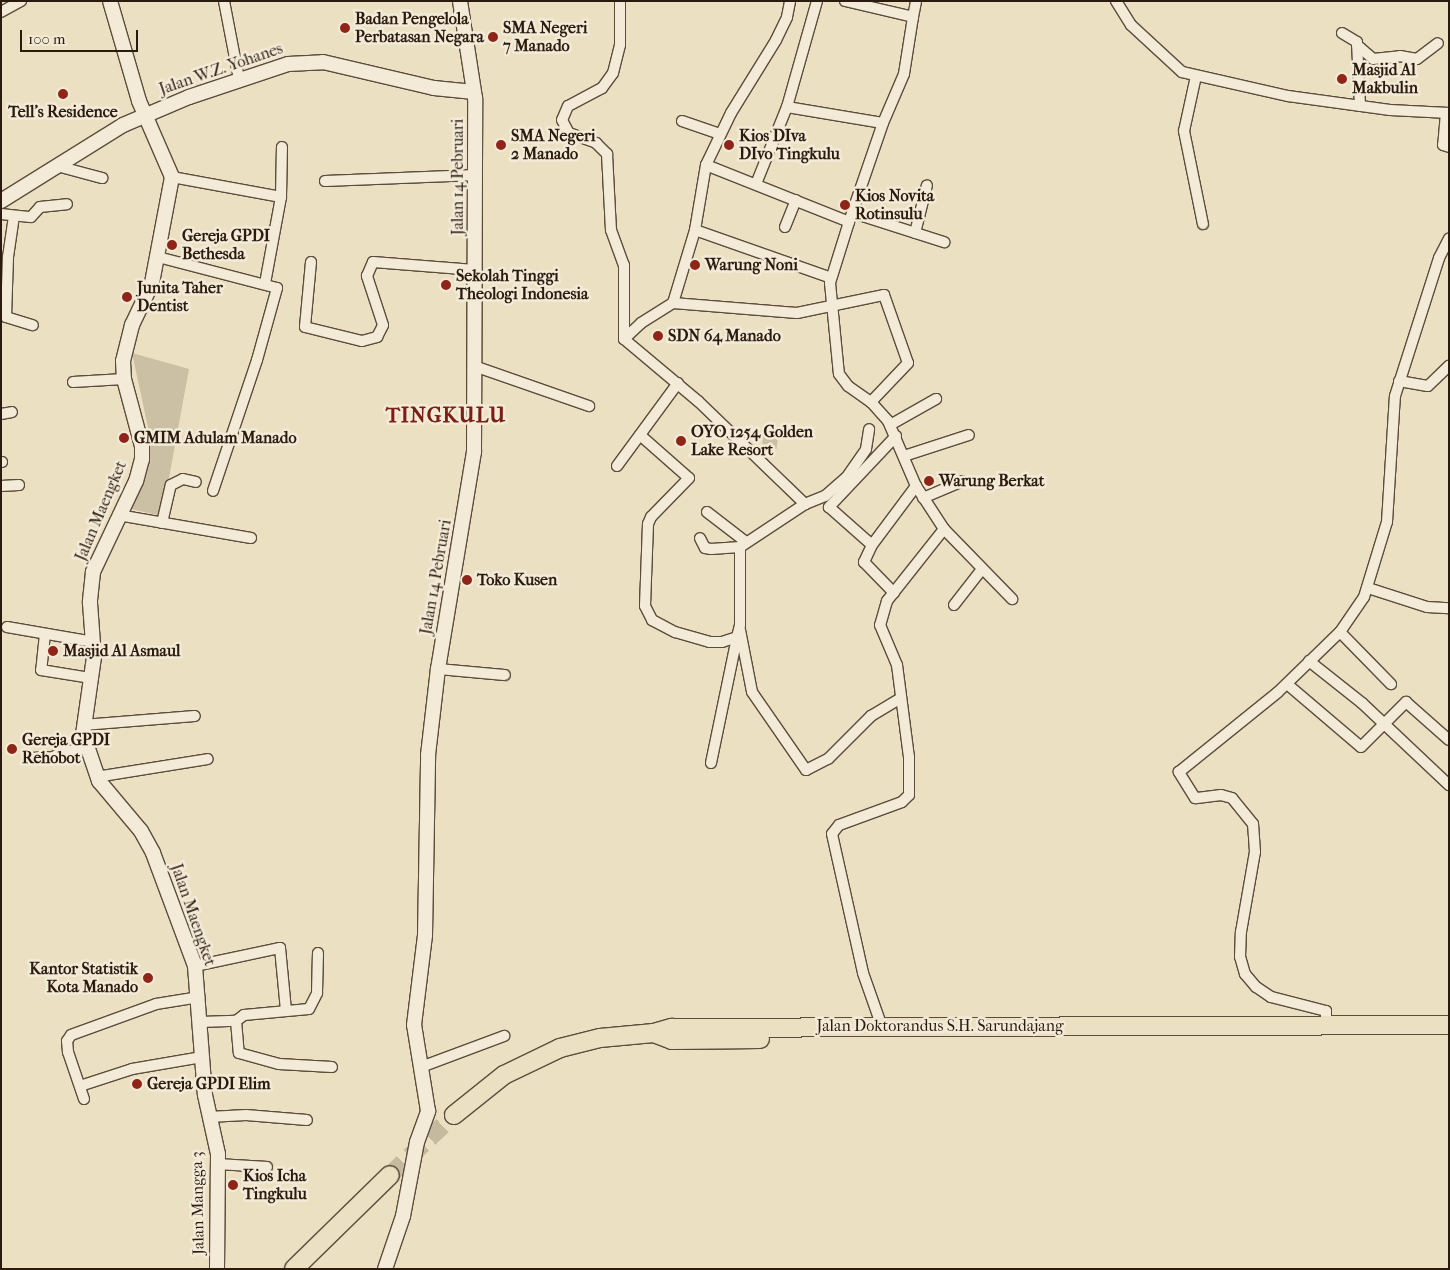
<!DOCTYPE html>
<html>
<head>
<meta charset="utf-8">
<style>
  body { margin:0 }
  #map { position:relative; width:1450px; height:1270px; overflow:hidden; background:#ece0c3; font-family:"IM FELL French Canon",serif }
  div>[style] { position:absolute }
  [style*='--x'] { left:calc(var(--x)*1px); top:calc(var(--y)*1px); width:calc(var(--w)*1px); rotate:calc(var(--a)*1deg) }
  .green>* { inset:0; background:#cbbfa4; transform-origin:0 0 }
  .highway-tunnel>* { height:18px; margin-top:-9px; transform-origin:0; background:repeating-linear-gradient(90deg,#c5b99f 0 18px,transparent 0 27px) }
  .roads { filter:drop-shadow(1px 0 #5b4c3b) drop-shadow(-1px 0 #5b4c3b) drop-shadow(0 1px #5b4c3b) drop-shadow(0 -1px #5b4c3b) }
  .street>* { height:10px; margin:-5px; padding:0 5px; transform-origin:5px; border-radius:5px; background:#f3ebd8 }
  .secondary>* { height:14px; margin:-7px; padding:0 7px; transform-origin:7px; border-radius:7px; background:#f3ebd8 }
  .highway>* { height:18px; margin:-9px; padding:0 9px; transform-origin:9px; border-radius:9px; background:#ece0c3 }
  .dots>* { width:14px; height:14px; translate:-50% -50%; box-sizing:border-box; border:2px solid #f3ebd8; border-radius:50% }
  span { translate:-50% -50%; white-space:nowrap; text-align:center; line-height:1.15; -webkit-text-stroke:5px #f3ebd8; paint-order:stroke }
  .poi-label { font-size:16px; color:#2b1b0e; font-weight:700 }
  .left { translate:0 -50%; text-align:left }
  .right { translate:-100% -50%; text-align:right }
  .street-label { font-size:16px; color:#2b1b0e }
  .district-label { font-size:21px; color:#7a1f14; font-weight:700; letter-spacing:1px }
  .frame { position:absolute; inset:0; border:2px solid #2b1b0e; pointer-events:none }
  .scale { position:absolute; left:20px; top:30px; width:118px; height:22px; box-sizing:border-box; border:2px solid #2b1b0e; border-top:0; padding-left:6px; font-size:15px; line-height:18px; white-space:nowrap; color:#2b1b0e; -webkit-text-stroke:4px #f3ebd8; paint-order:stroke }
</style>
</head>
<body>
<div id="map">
  <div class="green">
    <div style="clip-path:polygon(132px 353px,189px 369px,162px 516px,131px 509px,147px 472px,151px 441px)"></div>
    <div style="left:764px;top:430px;width:15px;height:17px;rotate:8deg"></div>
  </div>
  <div class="highway-tunnel">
    <div style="--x:390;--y:1175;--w:88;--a:-43.2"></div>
  </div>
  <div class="roads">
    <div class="street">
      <div style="--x:224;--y:1;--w:79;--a:79.1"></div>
      <div style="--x:620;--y:1;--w:44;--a:90"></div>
      <div style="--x:620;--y:45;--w:29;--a:104"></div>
      <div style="--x:613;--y:73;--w:19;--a:126"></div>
      <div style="--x:602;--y:88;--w:38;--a:152"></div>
      <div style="--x:568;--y:106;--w:15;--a:113"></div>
      <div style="--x:562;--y:120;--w:15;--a:62"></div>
      <div style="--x:569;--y:133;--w:29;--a:20"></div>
      <div style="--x:596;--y:143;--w:16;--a:45"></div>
      <div style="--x:607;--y:154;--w:76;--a:87"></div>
      <div style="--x:611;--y:230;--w:37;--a:70"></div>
      <div style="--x:624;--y:265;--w:74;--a:90"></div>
      <div style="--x:624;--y:339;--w:97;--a:40"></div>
      <div style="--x:698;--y:401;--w:149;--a:43.9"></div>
      <div style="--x:805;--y:504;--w:78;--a:146.5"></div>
      <div style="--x:740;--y:547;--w:29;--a:176"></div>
      <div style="--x:711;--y:549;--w:6;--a:-171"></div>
      <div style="--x:705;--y:548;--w:11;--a:-117"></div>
      <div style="--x:845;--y:1;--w:70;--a:13.2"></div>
      <div style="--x:913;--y:17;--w:58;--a:99"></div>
      <div style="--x:904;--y:74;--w:53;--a:113.2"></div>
      <div style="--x:883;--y:123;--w:105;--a:109"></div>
      <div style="--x:1116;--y:1;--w:28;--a:58"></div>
      <div style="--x:1131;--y:25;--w:69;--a:42.7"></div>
      <div style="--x:1182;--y:72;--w:109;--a:12.8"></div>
      <div style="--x:1288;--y:96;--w:103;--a:7.8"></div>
      <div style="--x:1390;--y:110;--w:59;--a:2.9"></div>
      <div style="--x:1;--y:12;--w:23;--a:-29"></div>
      <div style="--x:913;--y:17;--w:16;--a:-79"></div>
      <div style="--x:1342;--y:33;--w:17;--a:31"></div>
      <div style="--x:1357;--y:42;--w:64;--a:87.3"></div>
      <div style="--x:1357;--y:45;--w:21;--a:41"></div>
      <div style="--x:1373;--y:59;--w:27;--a:-6"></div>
      <div style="--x:1400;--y:56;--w:17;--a:10"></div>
      <div style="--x:1417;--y:59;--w:26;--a:-37"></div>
      <div style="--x:1196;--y:76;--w:56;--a:102.3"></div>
      <div style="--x:1184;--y:131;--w:95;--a:78.5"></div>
      <div style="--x:787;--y:107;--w:97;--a:9.5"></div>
      <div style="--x:1446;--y:113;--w:32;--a:95"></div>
      <div style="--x:1443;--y:145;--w:6;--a:18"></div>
      <div style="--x:682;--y:121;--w:40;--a:18.9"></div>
      <div style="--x:706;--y:165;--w:58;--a:-64.3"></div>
      <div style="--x:731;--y:113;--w:86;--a:-58.3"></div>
      <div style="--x:776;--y:40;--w:25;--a:-64"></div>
      <div style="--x:787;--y:17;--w:16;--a:-79"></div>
      <div style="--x:57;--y:166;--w:47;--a:14.9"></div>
      <div style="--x:172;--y:177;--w:111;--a:10.4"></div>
      <div style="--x:281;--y:197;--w:87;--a:100.5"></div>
      <div style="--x:325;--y:181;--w:151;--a:-2.3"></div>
      <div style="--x:756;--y:184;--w:83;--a:-68.1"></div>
      <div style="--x:787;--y:107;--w:110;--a:-74.2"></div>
      <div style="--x:281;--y:197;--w:50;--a:-88.9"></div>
      <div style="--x:853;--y:213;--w:96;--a:17.7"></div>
      <div style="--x:1;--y:214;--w:30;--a:6"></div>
      <div style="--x:31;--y:217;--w:13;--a:-48"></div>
      <div style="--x:40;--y:207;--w:27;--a:-6"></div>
      <div style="--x:14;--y:216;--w:41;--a:98.3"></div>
      <div style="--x:8;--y:257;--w:60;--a:91.9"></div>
      <div style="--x:6;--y:317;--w:28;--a:17"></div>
      <div style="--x:785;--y:227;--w:29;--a:-68"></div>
      <div style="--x:695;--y:230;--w:144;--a:19.4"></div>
      <div style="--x:915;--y:233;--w:49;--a:-76"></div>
      <div style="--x:158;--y:257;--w:123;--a:14.6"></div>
      <div style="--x:277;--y:288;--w:75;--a:105.5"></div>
      <div style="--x:257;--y:360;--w:138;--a:108.6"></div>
      <div style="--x:311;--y:262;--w:65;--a:95.3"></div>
      <div style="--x:305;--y:327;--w:59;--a:13.8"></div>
      <div style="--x:362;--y:341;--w:16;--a:-15"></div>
      <div style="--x:377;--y:337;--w:13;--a:-63"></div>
      <div style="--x:383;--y:325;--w:52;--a:-108.1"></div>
      <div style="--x:367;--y:276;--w:15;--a:-67"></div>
      <div style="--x:373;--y:262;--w:102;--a:4.5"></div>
      <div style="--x:673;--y:303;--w:124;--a:4.6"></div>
      <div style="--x:797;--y:313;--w:89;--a:-11.7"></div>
      <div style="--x:884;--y:295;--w:72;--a:70.6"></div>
      <div style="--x:908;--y:363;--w:54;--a:133.5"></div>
      <div style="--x:624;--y:339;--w:23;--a:-43"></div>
      <div style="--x:641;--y:323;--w:38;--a:-32"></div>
      <div style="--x:673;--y:303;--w:76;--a:-73.2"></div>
      <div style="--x:695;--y:230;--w:66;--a:-80.4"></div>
      <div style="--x:706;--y:165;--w:154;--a:21.7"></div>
      <div style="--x:849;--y:222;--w:64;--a:107.3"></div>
      <div style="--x:830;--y:283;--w:91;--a:84.4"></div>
      <div style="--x:839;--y:374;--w:15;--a:53"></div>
      <div style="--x:848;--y:386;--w:28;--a:35"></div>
      <div style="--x:871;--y:402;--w:25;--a:48"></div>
      <div style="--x:888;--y:421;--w:71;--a:66.7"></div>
      <div style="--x:916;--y:486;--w:51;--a:56.9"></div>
      <div style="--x:944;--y:529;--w:92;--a:128.4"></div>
      <div style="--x:887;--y:601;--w:25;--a:106"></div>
      <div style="--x:880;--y:625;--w:43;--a:67"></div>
      <div style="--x:897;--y:665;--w:93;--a:82.6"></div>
      <div style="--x:909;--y:757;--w:38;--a:90"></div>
      <div style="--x:909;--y:795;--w:10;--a:135"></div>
      <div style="--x:902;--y:802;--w:67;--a:159.9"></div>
      <div style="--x:839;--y:825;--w:11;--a:128"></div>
      <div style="--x:832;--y:834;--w:142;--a:77.4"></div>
      <div style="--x:863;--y:973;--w:57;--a:70.6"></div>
      <div style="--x:474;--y:366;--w:122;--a:19.2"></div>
      <div style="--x:1399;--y:381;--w:29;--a:10"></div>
      <div style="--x:1428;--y:386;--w:29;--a:-44"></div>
      <div style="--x:73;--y:382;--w:51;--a:-3.4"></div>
      <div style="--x:1;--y:414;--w:11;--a:-10"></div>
      <div style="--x:890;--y:425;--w:53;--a:-29.5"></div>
      <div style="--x:640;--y:435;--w:65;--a:41.3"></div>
      <div style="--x:689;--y:478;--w:54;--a:134.3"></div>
      <div style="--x:651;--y:517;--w:8;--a:113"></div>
      <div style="--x:648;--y:524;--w:82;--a:92.1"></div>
      <div style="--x:645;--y:606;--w:16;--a:63"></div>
      <div style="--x:652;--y:620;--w:26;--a:28"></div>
      <div style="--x:675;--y:632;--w:35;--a:16"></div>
      <div style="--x:709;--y:642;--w:13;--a:0"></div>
      <div style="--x:722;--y:642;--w:16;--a:-18"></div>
      <div style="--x:737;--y:637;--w:12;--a:-76"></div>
      <div style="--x:740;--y:625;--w:78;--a:-90"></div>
      <div style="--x:896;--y:436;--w:98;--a:133.3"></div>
      <div style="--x:829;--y:507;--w:57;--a:41.5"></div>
      <div style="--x:872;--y:545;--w:74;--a:-53.3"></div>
      <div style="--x:904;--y:456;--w:68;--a:-17.9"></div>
      <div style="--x:1;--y:462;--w:1;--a:0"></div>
      <div style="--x:617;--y:466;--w:103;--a:-53.7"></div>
      <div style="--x:1;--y:486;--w:18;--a:-3"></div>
      <div style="--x:923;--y:498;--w:43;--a:-23"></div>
      <div style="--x:805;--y:504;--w:22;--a:-22"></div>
      <div style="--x:825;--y:496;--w:28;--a:-41"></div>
      <div style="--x:846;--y:478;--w:35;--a:-55"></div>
      <div style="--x:866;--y:449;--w:20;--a:-81"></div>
      <div style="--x:707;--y:512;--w:49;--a:37.6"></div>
      <div style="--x:118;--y:515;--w:135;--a:9.8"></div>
      <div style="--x:162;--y:523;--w:39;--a:-77"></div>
      <div style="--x:171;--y:485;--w:13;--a:-27"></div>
      <div style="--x:183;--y:479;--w:13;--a:13"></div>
      <div style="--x:944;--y:529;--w:98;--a:45.8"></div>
      <div style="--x:872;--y:545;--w:19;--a:115"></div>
      <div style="--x:864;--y:562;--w:43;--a:45.9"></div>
      <div style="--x:1368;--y:588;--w:62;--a:17.9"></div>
      <div style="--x:1427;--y:607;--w:22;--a:3"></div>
      <div style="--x:954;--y:605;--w:46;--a:-52.1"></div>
      <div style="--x:7;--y:627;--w:88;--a:9.8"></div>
      <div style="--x:740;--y:630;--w:63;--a:79"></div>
      <div style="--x:752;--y:692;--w:95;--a:55.3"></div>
      <div style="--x:806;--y:770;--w:25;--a:-27"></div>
      <div style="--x:828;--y:759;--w:61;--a:-45"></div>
      <div style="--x:871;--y:716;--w:35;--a:-31"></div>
      <div style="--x:1340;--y:632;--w:73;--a:45.6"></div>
      <div style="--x:45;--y:634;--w:36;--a:96"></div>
      <div style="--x:41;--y:670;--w:51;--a:9.1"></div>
      <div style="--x:1309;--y:661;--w:68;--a:38.4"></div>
      <div style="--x:1362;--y:703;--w:120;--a:43.3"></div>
      <div style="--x:438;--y:669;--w:67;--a:5.1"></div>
      <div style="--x:1287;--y:684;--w:97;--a:40.4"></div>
      <div style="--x:1361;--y:747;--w:64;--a:-45"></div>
      <div style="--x:1406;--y:702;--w:57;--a:41.5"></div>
      <div style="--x:83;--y:725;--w:112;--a:-4.6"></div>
      <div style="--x:30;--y:758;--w:23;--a:-2"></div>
      <div style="--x:53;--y:757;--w:10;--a:-29"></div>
      <div style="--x:62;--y:752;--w:24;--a:-9"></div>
      <div style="--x:711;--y:763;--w:129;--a:-78.3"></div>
      <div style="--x:96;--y:777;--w:113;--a:-9.1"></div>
      <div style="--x:195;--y:966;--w:87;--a:-12"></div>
      <div style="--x:280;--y:948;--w:62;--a:84.5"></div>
      <div style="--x:236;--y:1021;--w:32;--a:85"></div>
      <div style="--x:239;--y:1053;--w:41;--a:15.4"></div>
      <div style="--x:279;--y:1064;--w:53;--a:3.2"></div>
      <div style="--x:200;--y:1022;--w:36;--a:-2"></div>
      <div style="--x:236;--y:1021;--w:10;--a:-37"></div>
      <div style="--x:244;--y:1015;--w:65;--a:-5.3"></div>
      <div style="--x:309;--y:1009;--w:18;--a:-63"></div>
      <div style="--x:317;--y:993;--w:40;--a:-88.6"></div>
      <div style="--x:1326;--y:1024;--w:13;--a:-90"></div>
      <div style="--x:1326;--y:1011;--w:57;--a:-165.7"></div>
      <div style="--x:1271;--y:997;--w:18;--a:-146"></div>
      <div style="--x:1256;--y:987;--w:17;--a:-130"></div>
      <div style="--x:1245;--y:974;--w:18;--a:-106"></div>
      <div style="--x:1240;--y:957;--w:25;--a:-88"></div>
      <div style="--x:1241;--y:932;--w:81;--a:-80.1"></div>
      <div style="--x:1255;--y:852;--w:28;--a:-94"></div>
      <div style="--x:1253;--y:824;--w:33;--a:-129"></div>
      <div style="--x:1232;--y:798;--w:11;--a:-165"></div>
      <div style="--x:1221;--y:795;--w:26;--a:173"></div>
      <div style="--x:1195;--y:798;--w:31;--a:-122"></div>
      <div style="--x:1179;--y:772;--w:127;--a:-38.9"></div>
      <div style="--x:1278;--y:692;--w:86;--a:-44.1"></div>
      <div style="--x:1340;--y:632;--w:42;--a:-55.6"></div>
      <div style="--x:1364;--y:597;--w:78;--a:-73"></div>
      <div style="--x:1387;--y:522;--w:126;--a:-86.4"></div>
      <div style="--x:1395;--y:396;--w:145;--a:-72.3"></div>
      <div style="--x:1439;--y:258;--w:22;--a:-63"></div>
      <div style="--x:421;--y:1067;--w:89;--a:-20.5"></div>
      <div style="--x:80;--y:1086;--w:55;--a:-18.1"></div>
      <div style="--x:132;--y:1069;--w:71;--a:-9.7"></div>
      <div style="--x:84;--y:1099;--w:50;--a:-108.8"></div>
      <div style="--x:68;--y:1052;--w:11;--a:-95"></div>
      <div style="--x:67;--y:1041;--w:7;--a:-56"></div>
      <div style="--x:71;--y:1035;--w:90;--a:-20"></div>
      <div style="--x:156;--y:1004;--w:44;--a:-9.2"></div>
      <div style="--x:209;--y:1117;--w:37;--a:-3"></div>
      <div style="--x:246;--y:1115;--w:61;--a:4.7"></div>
      <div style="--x:218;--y:1164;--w:49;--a:3.5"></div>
    </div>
    <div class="secondary">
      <div style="--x:110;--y:1;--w:104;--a:73.8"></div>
      <div style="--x:139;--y:101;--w:83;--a:66.5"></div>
      <div style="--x:172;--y:177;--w:108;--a:100.7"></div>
      <div style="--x:152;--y:283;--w:47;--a:115.5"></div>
      <div style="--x:132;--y:325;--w:37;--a:104"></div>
      <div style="--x:123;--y:361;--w:18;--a:87"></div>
      <div style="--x:124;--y:379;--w:69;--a:75"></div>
      <div style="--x:142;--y:446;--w:13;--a:90"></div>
      <div style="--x:142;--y:459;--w:23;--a:105"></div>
      <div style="--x:136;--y:481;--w:101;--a:115.3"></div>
      <div style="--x:93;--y:572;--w:31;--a:96"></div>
      <div style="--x:90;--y:603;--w:54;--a:85.8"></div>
      <div style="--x:94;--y:657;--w:78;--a:98.1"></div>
      <div style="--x:83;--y:734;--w:50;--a:71.2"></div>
      <div style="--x:99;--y:781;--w:65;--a:50"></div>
      <div style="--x:141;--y:831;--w:25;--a:61"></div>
      <div style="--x:153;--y:853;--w:121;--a:69.6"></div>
      <div style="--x:195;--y:966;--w:129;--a:85.6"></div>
      <div style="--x:205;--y:1095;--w:60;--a:77.6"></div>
      <div style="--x:218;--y:1154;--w:115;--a:90.5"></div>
      <div style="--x:1;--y:201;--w:144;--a:-31.9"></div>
      <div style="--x:123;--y:125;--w:72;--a:-23"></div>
      <div style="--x:189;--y:97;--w:104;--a:-18.4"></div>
      <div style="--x:288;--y:64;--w:35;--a:-3"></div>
      <div style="--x:323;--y:62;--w:114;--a:13.2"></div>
      <div style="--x:434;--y:88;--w:40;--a:5.7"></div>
      <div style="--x:385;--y:1269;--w:56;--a:-71.2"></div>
      <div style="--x:403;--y:1216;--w:75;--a:-79.3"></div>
      <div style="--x:417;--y:1142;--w:33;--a:-70"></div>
      <div style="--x:428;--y:1111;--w:87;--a:-99.2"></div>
      <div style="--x:414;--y:1025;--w:91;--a:-83"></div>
      <div style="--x:425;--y:935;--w:180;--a:-89"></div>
      <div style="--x:428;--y:755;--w:87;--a:-83.4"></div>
      <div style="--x:438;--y:669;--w:220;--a:-80.6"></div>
      <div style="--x:474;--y:452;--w:354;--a:-89.8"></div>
      <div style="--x:475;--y:98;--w:98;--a:-98.8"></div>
    </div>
    <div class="highway">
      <div style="--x:654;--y:1033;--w:19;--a:21"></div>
      <div style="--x:672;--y:1040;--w:88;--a:-0.7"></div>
      <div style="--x:454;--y:1115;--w:64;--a:-38.7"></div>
      <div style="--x:504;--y:1075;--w:62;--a:-25.7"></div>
      <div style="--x:560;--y:1048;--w:41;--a:-14"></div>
      <div style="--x:600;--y:1038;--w:54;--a:-5.3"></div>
      <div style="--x:654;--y:1033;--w:19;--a:-16"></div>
      <div style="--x:672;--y:1028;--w:777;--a:-0.22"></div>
      <div style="--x:294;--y:1269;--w:134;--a:-44.4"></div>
    </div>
  </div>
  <div class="dots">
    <div style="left:345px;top:28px;background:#8f2418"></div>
    <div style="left:493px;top:37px;background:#8f2418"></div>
    <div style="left:1342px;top:79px;background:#8f2418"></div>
    <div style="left:63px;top:94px;background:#8f2418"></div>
    <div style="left:501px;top:145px;background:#8f2418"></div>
    <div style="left:729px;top:145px;background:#8f2418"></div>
    <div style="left:845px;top:205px;background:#8f2418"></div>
    <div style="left:172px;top:245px;background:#8f2418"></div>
    <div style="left:695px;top:265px;background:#8f2418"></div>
    <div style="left:446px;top:285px;background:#8f2418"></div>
    <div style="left:127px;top:297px;background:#8f2418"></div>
    <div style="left:658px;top:336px;background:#8f2418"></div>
    <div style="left:124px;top:438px;background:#8f2418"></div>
    <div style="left:681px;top:441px;background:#8f2418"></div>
    <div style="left:929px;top:481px;background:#8f2418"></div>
    <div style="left:467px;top:580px;background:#8f2418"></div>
    <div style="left:53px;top:651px;background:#8f2418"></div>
    <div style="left:12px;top:749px;background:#8f2418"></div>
    <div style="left:148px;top:978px;background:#8f2418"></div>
    <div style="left:137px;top:1084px;background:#8f2418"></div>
    <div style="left:233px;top:1185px;background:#8f2418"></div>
  </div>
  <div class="poi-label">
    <span class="left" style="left:355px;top:28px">Badan Pengelola<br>Perbatasan Negara</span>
    <span class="left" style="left:503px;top:37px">SMA Negeri<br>7 Manado</span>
    <span class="left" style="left:1352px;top:79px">Masjid Al<br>Makbulin</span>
    <span style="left:63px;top:112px">Tell's Residence</span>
    <span class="left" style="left:511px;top:145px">SMA Negeri<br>2 Manado</span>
    <span class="left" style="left:739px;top:145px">Kios DIva<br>DIvo Tingkulu</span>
    <span class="left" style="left:855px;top:205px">Kios Novita<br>Rotinsulu</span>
    <span class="left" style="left:182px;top:245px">Gereja GPDI<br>Bethesda</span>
    <span class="left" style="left:705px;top:265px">Warung Noni</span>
    <span class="left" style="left:456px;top:285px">Sekolah Tinggi<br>Theologi Indonesia</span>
    <span class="left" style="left:137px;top:297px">Junita Taher<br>Dentist</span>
    <span class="left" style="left:668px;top:336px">SDN 64 Manado</span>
    <span class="left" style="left:691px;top:441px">OYO 1254 Golden<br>Lake Resort</span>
    <span class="left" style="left:134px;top:438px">GMIM Adulam Manado</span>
    <span class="left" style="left:939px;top:481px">Warung Berkat</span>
    <span class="left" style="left:477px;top:580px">Toko Kusen</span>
    <span class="left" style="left:63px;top:651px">Masjid Al Asmaul</span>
    <span class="left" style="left:22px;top:749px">Gereja GPDI<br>Rehobot</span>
    <span class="right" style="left:138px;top:978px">Kantor Statistik<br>Kota Manado</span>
    <span class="left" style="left:147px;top:1084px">Gereja GPDI Elim</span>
    <span class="left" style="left:243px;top:1185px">Kios Icha<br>Tingkulu</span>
  </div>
  <div class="street-label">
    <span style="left:221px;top:69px;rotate:-19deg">Jalan W.Z. Yohanes</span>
    <span style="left:458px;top:177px;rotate:-90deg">Jalan 14 Pebruari</span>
    <span style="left:101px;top:511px;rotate:-67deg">Jalan Maengket</span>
    <span style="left:436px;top:577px;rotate:-80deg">Jalan 14 Pebruari</span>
    <span style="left:193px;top:915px;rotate:71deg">Jalan Maengket</span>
    <span style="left:940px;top:1026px">Jalan Doktorandus S.H. Sarundajang</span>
    <span style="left:198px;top:1203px;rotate:-91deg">Jalan Mangga 3</span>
  </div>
  <div class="district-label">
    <span style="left:446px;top:415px">TINGKULU</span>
  </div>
  <div class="frame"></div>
  <div class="scale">100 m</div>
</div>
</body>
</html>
